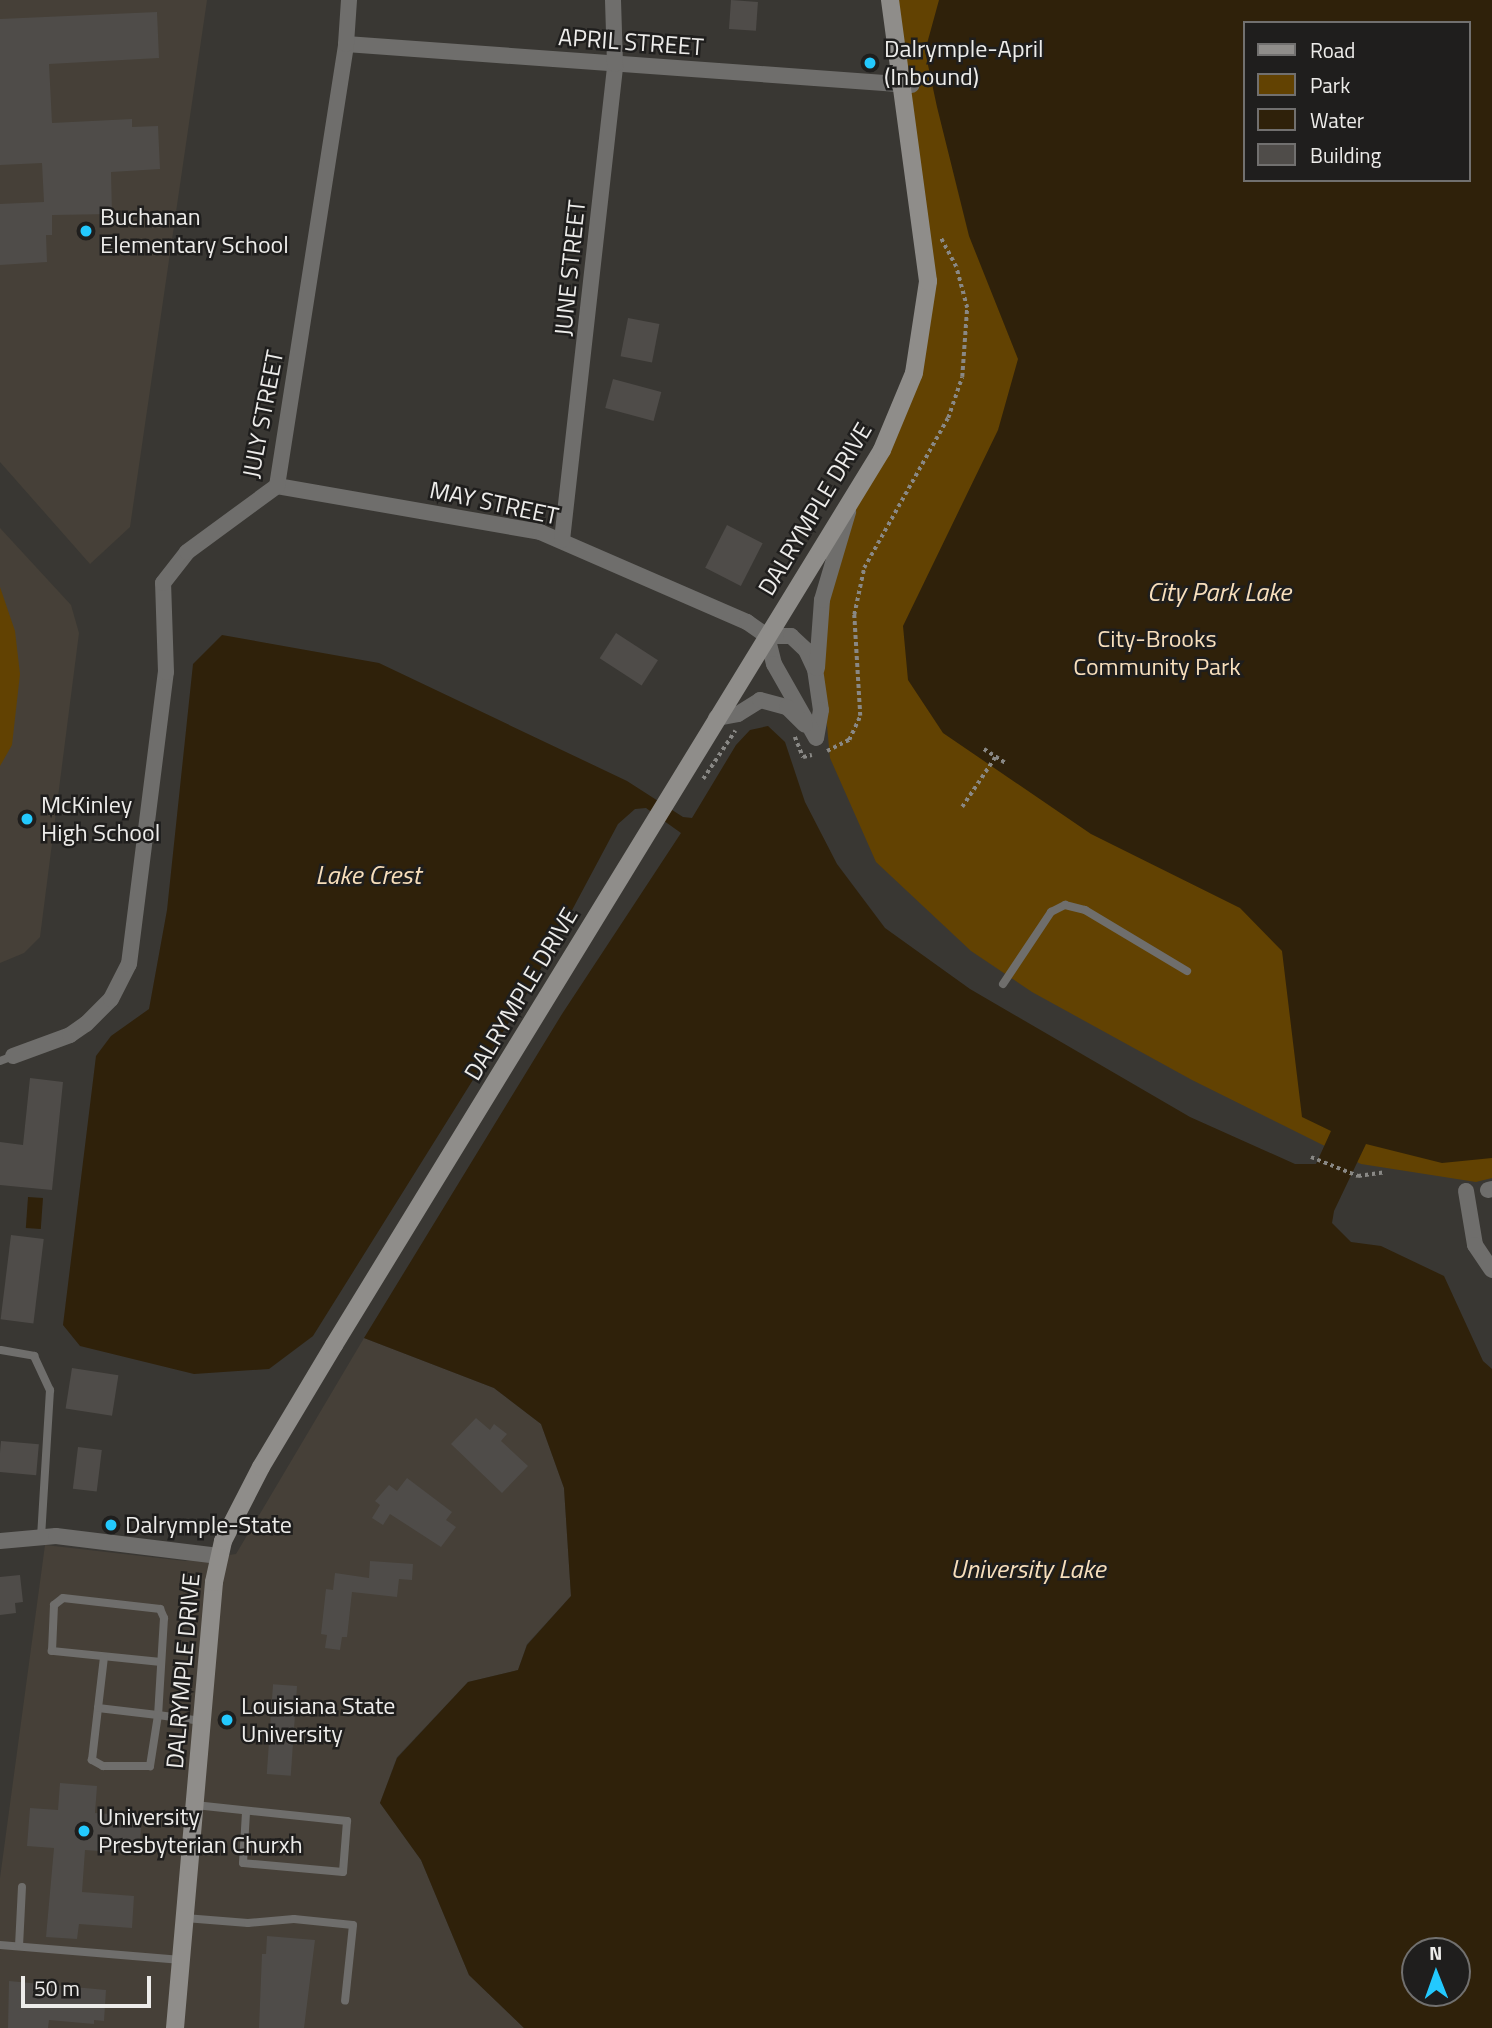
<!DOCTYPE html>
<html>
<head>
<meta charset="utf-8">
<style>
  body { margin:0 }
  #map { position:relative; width:1492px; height:2028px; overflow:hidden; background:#393733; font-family:"Titillium Web",sans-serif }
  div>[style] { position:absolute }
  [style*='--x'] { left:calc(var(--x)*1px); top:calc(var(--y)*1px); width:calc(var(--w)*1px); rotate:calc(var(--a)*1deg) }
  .built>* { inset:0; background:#464038 }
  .green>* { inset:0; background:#624202 }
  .water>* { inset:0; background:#2f210a; transform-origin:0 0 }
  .building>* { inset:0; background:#4f4c49; transform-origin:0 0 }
  .path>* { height:3.5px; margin-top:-1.75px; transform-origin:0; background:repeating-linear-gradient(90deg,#898885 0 3.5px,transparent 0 7px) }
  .lane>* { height:8px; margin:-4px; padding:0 4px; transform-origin:4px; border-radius:4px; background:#6f6e6c }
  .street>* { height:16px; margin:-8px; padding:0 8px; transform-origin:8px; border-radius:8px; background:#6f6e6c }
  .secondary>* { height:18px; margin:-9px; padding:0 9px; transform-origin:9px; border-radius:9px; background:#8f8d8a }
  .dots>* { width:19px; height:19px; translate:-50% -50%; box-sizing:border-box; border:4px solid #1f1e1d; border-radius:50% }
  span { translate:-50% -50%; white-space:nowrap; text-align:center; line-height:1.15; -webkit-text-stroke:5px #1f1e1d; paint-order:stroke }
  .street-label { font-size:24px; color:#edecea }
  .poi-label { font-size:24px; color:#edecea }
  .left { translate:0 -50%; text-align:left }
  .park-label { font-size:24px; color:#f8dfbc }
  .water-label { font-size:26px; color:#f7debb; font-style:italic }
  .legend { position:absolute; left:1243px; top:21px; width:228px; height:161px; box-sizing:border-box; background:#1f1e1d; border:2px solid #71706f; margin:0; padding:9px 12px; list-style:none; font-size:21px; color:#edecea }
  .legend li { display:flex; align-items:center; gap:14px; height:35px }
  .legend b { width:35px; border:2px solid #71706f }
  .north { position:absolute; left:1401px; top:1937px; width:70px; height:70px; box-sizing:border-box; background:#1f1e1d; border:2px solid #71706f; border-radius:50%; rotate:359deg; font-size:19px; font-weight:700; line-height:28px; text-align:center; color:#edecea }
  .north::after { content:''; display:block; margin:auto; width:24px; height:32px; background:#23c9fe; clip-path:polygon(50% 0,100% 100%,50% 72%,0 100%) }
  .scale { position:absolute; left:21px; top:1976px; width:130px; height:32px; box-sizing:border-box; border:4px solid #edecea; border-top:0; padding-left:9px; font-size:21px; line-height:24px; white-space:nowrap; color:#edecea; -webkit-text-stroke:5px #1f1e1d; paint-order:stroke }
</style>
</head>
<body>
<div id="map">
  <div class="built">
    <div style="clip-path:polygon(0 0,207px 0,130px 527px,90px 564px,0 462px)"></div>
    <div style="clip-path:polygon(0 528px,71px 605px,79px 633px,40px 937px,24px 953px,0 963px)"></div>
    <div style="clip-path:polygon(364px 1338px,494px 1388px,541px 1424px,564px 1488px,571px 1596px,527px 1644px,518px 1670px,468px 1682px,397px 1757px,380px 1803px,421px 1860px,469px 1975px,524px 2028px,0 2028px,0 1878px,45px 1545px,185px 1561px,236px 1554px)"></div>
  </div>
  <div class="green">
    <div style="clip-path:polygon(evenodd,894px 0,1492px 0,1492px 1178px,1476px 1182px,1361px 1164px,1192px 1080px,1032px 992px,971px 951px,876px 862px,830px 758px,818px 629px,850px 502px,909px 389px,926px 318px,894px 0,1245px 23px,1469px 23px,1469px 180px,1245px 180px,1245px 23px)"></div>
    <div style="clip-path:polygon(0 587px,15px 631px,20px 674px,12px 745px,0 766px)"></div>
  </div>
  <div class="water">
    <div style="clip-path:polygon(evenodd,939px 0,1492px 0,1492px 1158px,1442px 1163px,1366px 1144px,1334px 1211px,1332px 1223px,1351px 1242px,1381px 1246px,1444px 1276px,1483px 1361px,1492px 1369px,1492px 2028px,524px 2028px,469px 1975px,421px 1860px,380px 1803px,397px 1758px,468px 1682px,518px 1670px,527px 1645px,571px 1596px,564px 1488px,541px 1424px,494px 1388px,364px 1338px,562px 1014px,681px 833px,646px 808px,635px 809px,618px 824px,531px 987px,313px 1336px,269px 1369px,194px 1374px,80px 1346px,63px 1325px,96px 1056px,111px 1036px,149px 1009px,167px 910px,193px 664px,222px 635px,379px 663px,627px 781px,683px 817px,692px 818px,736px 745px,750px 730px,768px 726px,785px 742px,805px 802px,837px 864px,885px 928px,970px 989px,1190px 1117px,1295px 1164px,1316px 1164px,1331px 1131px,1302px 1117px,1282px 951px,1240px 908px,1091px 834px,943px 733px,908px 680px,903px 626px,998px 430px,1018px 359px,969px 236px,937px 107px,925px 51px,939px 0,1245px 23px,1469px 23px,1469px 180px,1245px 180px,1245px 23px,939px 0,1415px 1951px,1457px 1951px,1457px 1993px,1415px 1993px,1415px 1951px)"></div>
    <div style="left:28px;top:1197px;width:15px;height:31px;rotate:4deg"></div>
  </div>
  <div class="building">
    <div style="left:731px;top:0;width:27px;height:29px;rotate:4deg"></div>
    <div style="clip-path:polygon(157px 12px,159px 58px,49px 64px,52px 123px,132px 119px,132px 127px,158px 126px,160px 169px,111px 172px,112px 214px,52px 215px,52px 235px,46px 235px,47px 262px,0 265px,0 204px,44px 202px,42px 163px,0 165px,0 19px)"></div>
    <div style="left:628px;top:318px;width:32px;height:39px;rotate:11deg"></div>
    <div style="left:613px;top:379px;width:50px;height:30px;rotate:15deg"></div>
    <div style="left:727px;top:525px;width:40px;height:48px;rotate:27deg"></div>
    <div style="left:616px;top:633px;width:50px;height:30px;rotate:33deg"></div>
    <div style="clip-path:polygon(30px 1078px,63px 1082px,52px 1190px,0 1185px,0 1142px,23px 1145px)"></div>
    <div style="left:11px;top:1235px;width:33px;height:85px;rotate:7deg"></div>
    <div style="left:72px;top:1368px;width:47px;height:41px;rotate:9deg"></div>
    <div style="clip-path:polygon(476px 1418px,490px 1430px,494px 1424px,507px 1434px,501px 1441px,528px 1466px,502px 1493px,451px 1444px)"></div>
    <div style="left:1px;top:1441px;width:38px;height:31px;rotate:5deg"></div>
    <div style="left:78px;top:1447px;width:24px;height:42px;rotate:7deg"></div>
    <div style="clip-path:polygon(407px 1478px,452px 1512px,446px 1520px,456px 1527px,441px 1547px,390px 1514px,383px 1525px,372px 1518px,380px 1505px,375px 1501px,389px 1485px,397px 1491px)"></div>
    <div style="clip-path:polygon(370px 1561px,413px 1564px,412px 1580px,399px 1579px,397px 1597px,352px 1592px,347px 1637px,342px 1637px,340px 1650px,325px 1648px,327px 1635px,321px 1634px,326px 1589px,333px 1590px,335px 1573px,369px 1578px)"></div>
    <div style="clip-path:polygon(20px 1575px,23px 1602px,15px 1603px,16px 1613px,0 1615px,0 1577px)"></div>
    <div style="left:297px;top:1686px;width:90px;height:24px;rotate:94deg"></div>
    <div style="clip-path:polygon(60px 1783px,97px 1786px,95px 1813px,142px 1816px,139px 1854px,85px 1850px,82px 1892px,134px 1896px,132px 1928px,79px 1924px,77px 1939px,46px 1937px,54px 1848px,27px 1846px,30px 1808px,58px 1810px)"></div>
    <div style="clip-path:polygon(267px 1936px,315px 1940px,304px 2028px,259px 2028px,262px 1954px,266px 1954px)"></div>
    <div style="clip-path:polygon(9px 1981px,106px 1990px,104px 2021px,94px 2020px,94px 2024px,49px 2020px,48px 2028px,8px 2028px)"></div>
  </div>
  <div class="path">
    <div style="--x:795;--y:737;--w:22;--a:68"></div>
    <div style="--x:803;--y:757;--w:9;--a:-13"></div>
    <div style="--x:984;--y:749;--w:27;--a:33"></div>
    <div style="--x:827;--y:751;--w:25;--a:-27"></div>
    <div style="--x:849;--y:740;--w:26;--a:-65"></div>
    <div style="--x:860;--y:716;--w:101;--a:-93.4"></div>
    <div style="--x:854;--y:615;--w:48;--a:-78"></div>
    <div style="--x:864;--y:568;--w:172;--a:-60.8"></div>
    <div style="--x:948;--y:418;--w:43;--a:-71.1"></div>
    <div style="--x:962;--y:377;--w:69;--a:-85.9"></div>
    <div style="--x:967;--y:308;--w:42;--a:-105"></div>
    <div style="--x:956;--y:267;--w:34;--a:-118"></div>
    <div style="--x:703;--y:779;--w:58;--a:-56.3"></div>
    <div style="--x:962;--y:807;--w:61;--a:-56.3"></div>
    <div style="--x:1311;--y:1157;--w:51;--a:22"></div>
    <div style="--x:1358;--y:1176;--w:27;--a:-8"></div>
  </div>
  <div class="lane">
    <div style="--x:1003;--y:984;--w:87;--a:-56.3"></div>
    <div style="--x:1051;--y:912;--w:16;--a:-27"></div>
    <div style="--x:1065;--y:905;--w:21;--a:14"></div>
    <div style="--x:1085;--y:910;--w:119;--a:30.9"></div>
    <div style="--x:0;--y:1061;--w:14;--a:-21"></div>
    <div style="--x:1;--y:1350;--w:34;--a:10"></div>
    <div style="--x:34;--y:1356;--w:38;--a:65"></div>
    <div style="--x:50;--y:1390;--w:146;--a:93.5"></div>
    <div style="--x:161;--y:1662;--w:110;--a:-174.2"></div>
    <div style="--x:52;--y:1651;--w:46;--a:-87.5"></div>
    <div style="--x:54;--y:1605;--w:11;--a:-38"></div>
    <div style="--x:63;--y:1598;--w:98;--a:6.5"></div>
    <div style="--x:160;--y:1609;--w:10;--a:66"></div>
    <div style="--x:164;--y:1618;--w:97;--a:93.5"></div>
    <div style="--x:158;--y:1715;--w:44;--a:7.8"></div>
    <div style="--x:98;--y:1708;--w:60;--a:6.7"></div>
    <div style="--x:158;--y:1715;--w:52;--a:98.9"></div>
    <div style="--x:150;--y:1766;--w:47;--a:180"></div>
    <div style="--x:103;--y:1766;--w:13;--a:-151"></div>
    <div style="--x:92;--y:1760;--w:52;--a:-83.4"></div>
    <div style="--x:98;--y:1708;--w:51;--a:-83.3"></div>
    <div style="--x:195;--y:1805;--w:153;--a:6"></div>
    <div style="--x:347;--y:1821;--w:51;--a:94.5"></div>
    <div style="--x:343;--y:1872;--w:100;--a:-174.9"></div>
    <div style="--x:243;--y:1863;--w:50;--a:-86.6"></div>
    <div style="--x:185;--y:1918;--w:63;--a:4.5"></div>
    <div style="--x:248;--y:1923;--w:46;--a:-5"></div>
    <div style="--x:294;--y:1919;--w:59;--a:5.8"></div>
    <div style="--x:353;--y:1925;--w:76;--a:96"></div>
    <div style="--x:0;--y:1945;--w:182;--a:4.7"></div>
    <div style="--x:19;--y:1946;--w:59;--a:-87.1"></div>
  </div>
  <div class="street">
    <div style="--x:346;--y:44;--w:567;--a:4.14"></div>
    <div style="--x:277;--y:486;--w:267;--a:9.9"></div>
    <div style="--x:540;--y:532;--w:226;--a:23.5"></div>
    <div style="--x:747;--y:622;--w:24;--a:35"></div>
    <div style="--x:767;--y:636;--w:24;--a:0"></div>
    <div style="--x:791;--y:636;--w:21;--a:43"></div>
    <div style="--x:806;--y:650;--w:21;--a:65"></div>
    <div style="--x:815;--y:669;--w:41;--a:81.7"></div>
    <div style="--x:821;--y:710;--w:28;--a:100"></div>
    <div style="--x:562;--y:540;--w:479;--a:-83.6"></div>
    <div style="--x:615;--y:64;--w:64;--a:-91.8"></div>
    <div style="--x:767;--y:636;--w:29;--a:76"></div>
    <div style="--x:774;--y:664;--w:85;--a:60.4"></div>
    <div style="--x:817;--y:668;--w:68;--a:-85.8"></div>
    <div style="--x:822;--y:600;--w:92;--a:-73.5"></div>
    <div style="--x:716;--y:718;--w:22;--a:-10"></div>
    <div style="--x:738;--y:714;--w:26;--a:-32"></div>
    <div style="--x:760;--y:700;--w:28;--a:15"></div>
    <div style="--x:787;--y:707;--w:25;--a:45"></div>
    <div style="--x:13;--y:1056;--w:61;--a:-20.2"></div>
    <div style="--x:70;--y:1035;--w:19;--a:-35"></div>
    <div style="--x:86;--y:1024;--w:35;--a:-45"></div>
    <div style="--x:111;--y:999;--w:39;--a:-63"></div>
    <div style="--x:129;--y:964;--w:294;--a:-82.8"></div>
    <div style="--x:166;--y:672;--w:89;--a:-91.9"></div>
    <div style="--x:163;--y:583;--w:39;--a:-52"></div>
    <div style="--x:187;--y:552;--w:112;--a:-36.3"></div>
    <div style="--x:277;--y:486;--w:447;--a:-81.1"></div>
    <div style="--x:346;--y:44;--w:44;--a:-86.1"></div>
    <div style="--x:1488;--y:1190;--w:4;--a:-14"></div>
    <div style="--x:1466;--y:1191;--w:55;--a:80.5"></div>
    <div style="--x:1475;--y:1245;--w:30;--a:56"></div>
    <div style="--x:0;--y:1541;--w:56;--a:-5.1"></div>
    <div style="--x:56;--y:1536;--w:164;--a:7"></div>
  </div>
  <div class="secondary">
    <div style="--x:175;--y:2028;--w:448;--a:-85"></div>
    <div style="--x:214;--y:1582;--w:42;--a:-77.6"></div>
    <div style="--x:223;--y:1541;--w:83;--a:-62.8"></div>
    <div style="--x:261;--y:1467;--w:142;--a:-59.1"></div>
    <div style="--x:334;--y:1345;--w:1049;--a:-58.52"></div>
    <div style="--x:882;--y:450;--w:83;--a:-67.4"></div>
    <div style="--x:914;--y:373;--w:93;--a:-81.3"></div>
    <div style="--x:928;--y:281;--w:284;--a:-97.7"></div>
  </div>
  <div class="dots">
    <div style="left:870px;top:63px;background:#23c9fe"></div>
    <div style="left:86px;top:231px;background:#23c9fe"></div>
    <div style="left:27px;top:819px;background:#23c9fe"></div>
    <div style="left:111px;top:1525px;background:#23c9fe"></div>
    <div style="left:227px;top:1720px;background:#23c9fe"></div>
    <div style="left:84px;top:1831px;background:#23c9fe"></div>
  </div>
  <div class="street-label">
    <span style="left:631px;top:42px;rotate:4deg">APRIL STREET</span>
    <span style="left:570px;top:268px;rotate:-84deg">JUNE STREET</span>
    <span style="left:263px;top:414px;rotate:-79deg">JULY STREET</span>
    <span style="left:494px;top:503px;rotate:12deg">MAY STREET</span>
    <span style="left:815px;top:509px;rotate:-59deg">DALRYMPLE DRIVE</span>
    <span style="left:521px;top:994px;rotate:-59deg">DALRYMPLE DRIVE</span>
    <span style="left:183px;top:1671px;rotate:-85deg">DALRYMPLE DRIVE</span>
  </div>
  <div class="poi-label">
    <span class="left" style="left:884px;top:63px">Dalrymple-April<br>(Inbound)</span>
    <span class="left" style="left:100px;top:231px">Buchanan<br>Elementary School</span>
    <span class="left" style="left:41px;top:819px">McKinley<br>High School</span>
    <span class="left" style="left:125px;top:1525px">Dalrymple-State</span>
    <span class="left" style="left:241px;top:1720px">Louisiana State<br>University</span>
    <span class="left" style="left:98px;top:1831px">University<br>Presbyterian Churxh</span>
  </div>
  <div class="park-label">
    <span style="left:1157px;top:653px">City-Brooks<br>Community Park</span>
  </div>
  <div class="water-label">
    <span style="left:1219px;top:592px">City Park Lake</span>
    <span style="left:368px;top:875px">Lake Crest</span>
    <span style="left:1028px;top:1569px">University Lake</span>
  </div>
  <ul class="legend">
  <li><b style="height:9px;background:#8f8d8a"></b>Road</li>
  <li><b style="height:19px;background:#624202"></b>Park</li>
  <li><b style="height:19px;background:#2f210a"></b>Water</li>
  <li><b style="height:19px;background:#4f4c49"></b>Building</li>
  </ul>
  <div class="north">N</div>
  <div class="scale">50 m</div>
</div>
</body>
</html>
